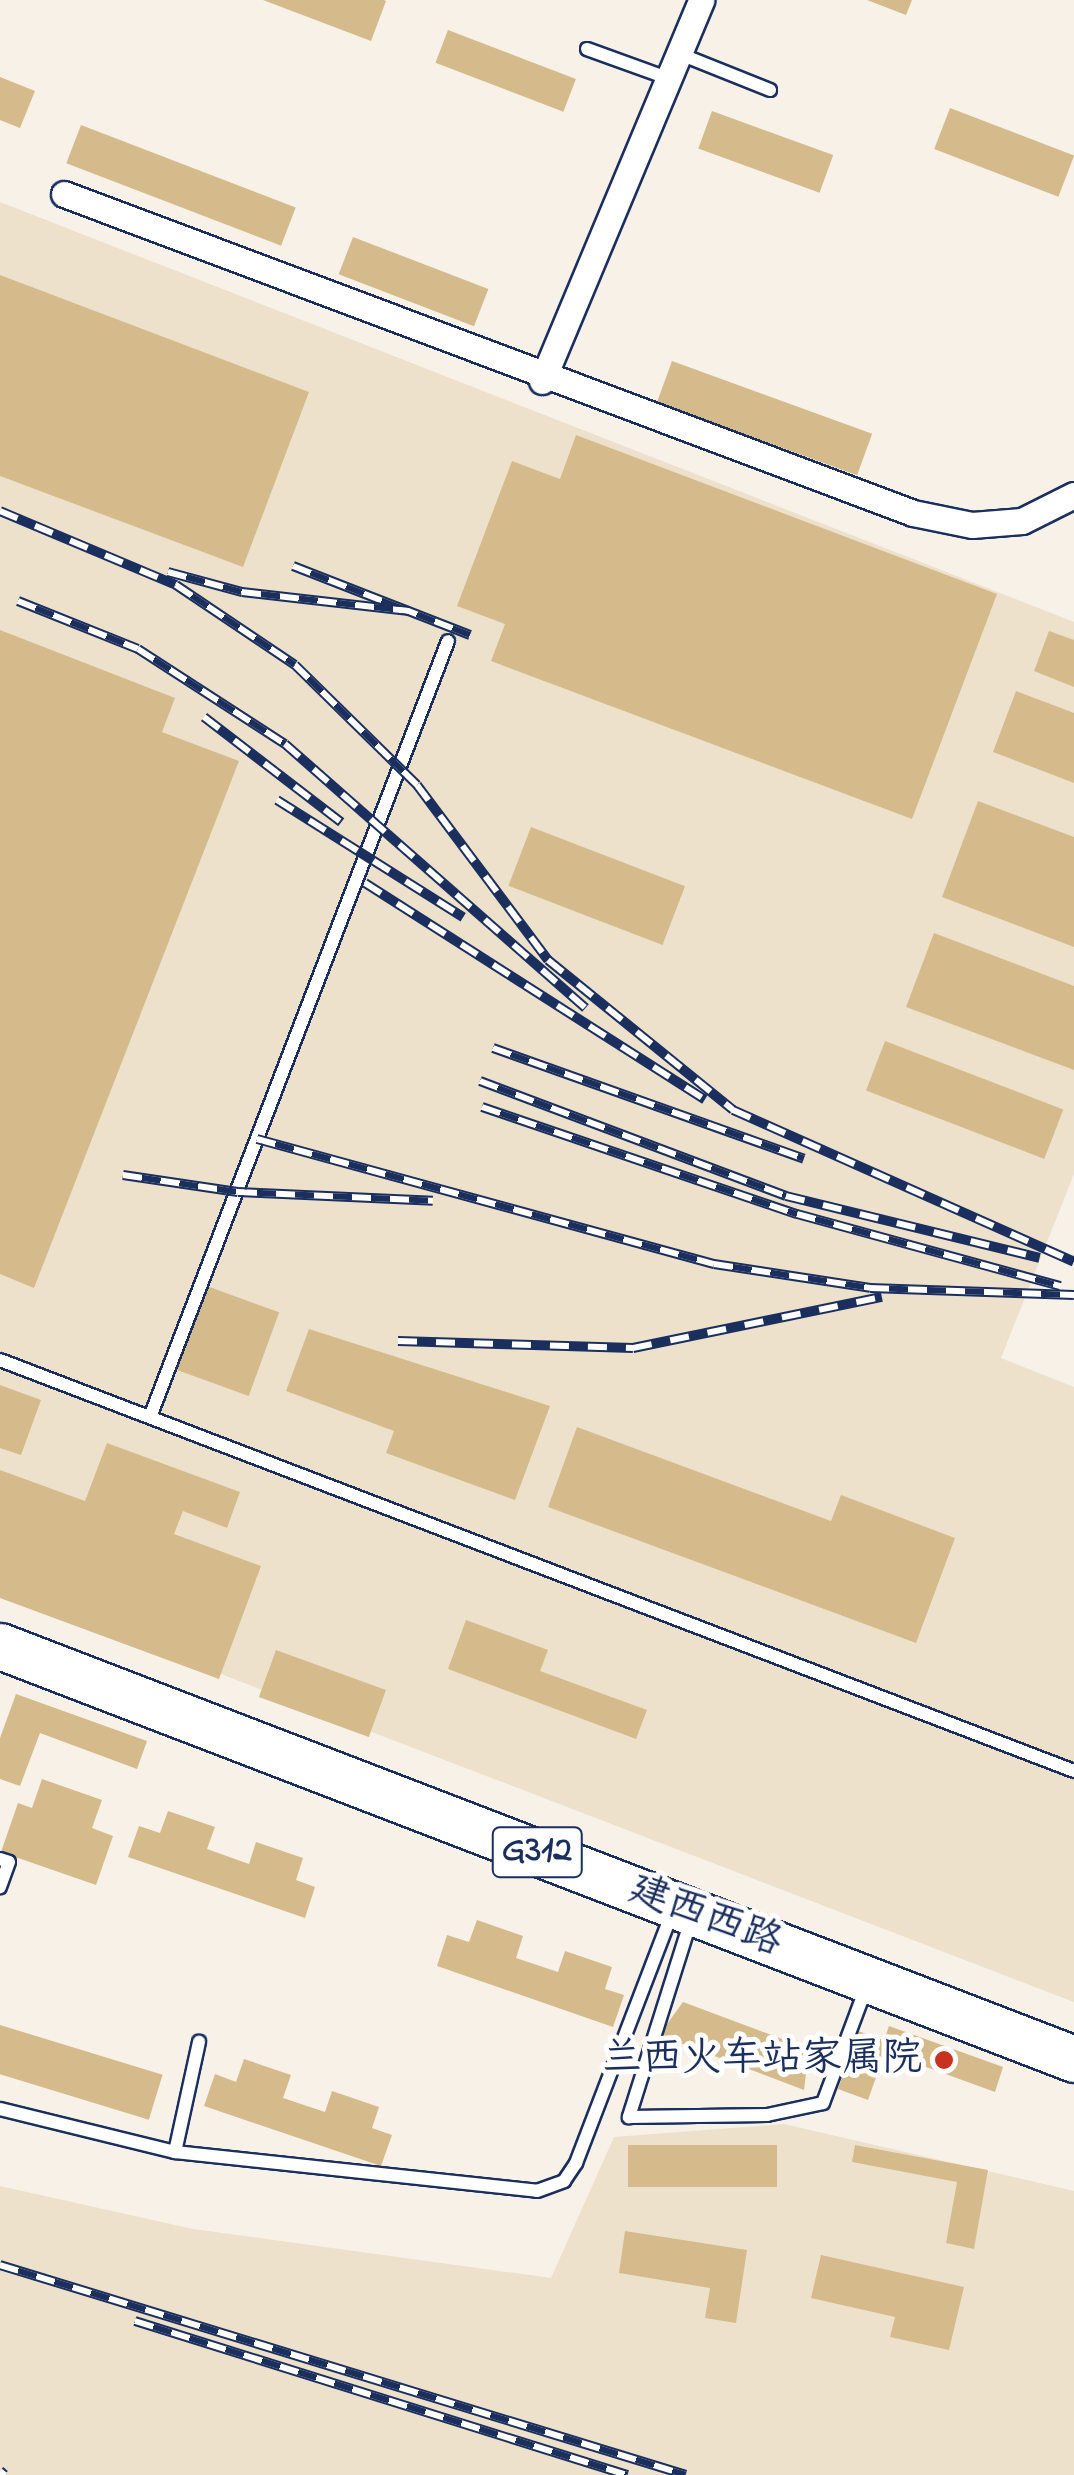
<!DOCTYPE html>
<html>
<head>
<meta charset="utf-8">
<style>
  body { margin:0 }
  #map { position:relative; width:1074px; height:2475px; overflow:hidden; background:#f7f1e8; font-family:"Indie Flower","LXGW WenKai TC",sans-serif }
  div>[style] { position:absolute }
  [style*='--x'] { left:calc(var(--x)*1px); top:calc(var(--y)*1px); width:calc(var(--w)*1px); rotate:calc(var(--a)*1deg) }
  .built>* { inset:0; background:#ede1cc }
  .building>* { inset:0; background:#d5bb8b; transform-origin:0 0 }
  .roads { filter:drop-shadow(2px 0 #1b2f5e) drop-shadow(-2px 0 #1b2f5e) drop-shadow(0 2px #1b2f5e) drop-shadow(0 -2px #1b2f5e) }
  .lane>* { height:12px; margin:-6px; padding:0 6px; transform-origin:6px; border-radius:6px; background:#fff }
  .street>* { height:25px; margin:-12.5px; padding:0 12.5px; transform-origin:12.5px; border-radius:12.5px; background:#fff }
  .highway>* { height:45px; margin:-22.5px; padding:0 22.5px; transform-origin:22.5px; border-radius:22.5px; background:#fff }
  .rail>* { height:10px; margin-top:-5px; transform-origin:0; background:repeating-linear-gradient(90deg,#fff 0 19px,#1b2f5e 0 38px); box-sizing:border-box; border-block:2px solid #1b2f5e }
  .dots>* { width:28px; height:28px; translate:-50% -50%; box-sizing:border-box; border:5px solid #fff; border-radius:50% }
  span { translate:-50% -50%; white-space:nowrap; text-align:center; line-height:1.15; -webkit-text-stroke:10px #fff; paint-order:stroke }
  .shield-label span { padding:2px 8px; background:#fff; border:2px solid; border-radius:8px; -webkit-text-stroke-width:0 }
  .shield-label { font-size:38px; color:#1b2f5e; font-weight:700 }
  .street-label { font-size:40px; color:#1b2f5e }
  .poi-label { font-size:40px; color:#1b2f5e }
  .right { translate:-100% -50%; text-align:right }
</style>
</head>
<body>
<div id="map">
  <div class="built">
    <div style="clip-path:polygon(0 202px,1074px 622px,1074px 1174px,1001px 1358px,1074px 1387px,1074px 2002px,0 1589px)"></div>
    <div style="clip-path:polygon(784px 2124px,1074px 2191px,1074px 2475px,0 2475px,0 2186px,193px 2229px,551px 2278px,614px 2137px)"></div>
  </div>
  <div class="building">
    <div style="clip-path:polygon(263px 0,384px 0,386px 1px,371px 41px)"></div>
    <div style="clip-path:polygon(867px 0,912px 0,906px 15px)"></div>
    <div style="left:448px;top:30px;width:137px;height:35px;rotate:21deg"></div>
    <div style="clip-path:polygon(0 77px,35px 91px,20px 128px,0 120px)"></div>
    <div style="left:950px;top:108px;width:133px;height:44px;rotate:21deg"></div>
    <div style="left:712px;top:111px;width:129px;height:40px;rotate:20deg"></div>
    <div style="left:81px;top:125px;width:230px;height:41px;rotate:21deg"></div>
    <div style="left:353px;top:237px;width:145px;height:40px;rotate:21deg"></div>
    <div style="clip-path:polygon(0 275px,309px 392px,243px 567px,0 476px)"></div>
    <div style="left:672px;top:361px;width:213px;height:44px;rotate:20deg"></div>
    <div style="clip-path:polygon(576px 435px,997px 594px,912px 819px,491px 661px,505px 624px,457px 606px,512px 461px,560px 479px)"></div>
    <div style="clip-path:polygon(0 630px,175px 698px,162px 732px,239px 761px,34px 1288px,0 1274px)"></div>
    <div style="clip-path:polygon(1049px 631px,1074px 640px,1074px 687px,1034px 671px)"></div>
    <div style="clip-path:polygon(1016px 691px,1074px 713px,1074px 783px,993px 752px)"></div>
    <div style="clip-path:polygon(978px 801px,1074px 837px,1074px 947px,942px 897px)"></div>
    <div style="left:531px;top:827px;width:165px;height:63px;rotate:21deg"></div>
    <div style="clip-path:polygon(934px 933px,1074px 986px,1074px 1070px,906px 1007px)"></div>
    <div style="left:885px;top:1041px;width:191px;height:53px;rotate:21deg"></div>
    <div style="left:204px;top:1285px;width:80px;height:89px;rotate:20deg"></div>
    <div style="clip-path:polygon(309px 1329px,550px 1406px,515px 1500px,386px 1453px,394px 1431px,286px 1391px)"></div>
    <div style="clip-path:polygon(0 1385px,41px 1400px,21px 1455px,0 1448px)"></div>
    <div style="clip-path:polygon(577px 1427px,831px 1521px,841px 1495px,955px 1538px,916px 1643px,548px 1507px)"></div>
    <div style="clip-path:polygon(107px 1443px,240px 1492px,227px 1528px,183px 1511px,174px 1534px,261px 1566px,219px 1679px,0 1598px,0 1470px,85px 1501px)"></div>
    <div style="clip-path:polygon(466px 1620px,548px 1650px,540px 1671px,647px 1710px,636px 1739px,448px 1669px)"></div>
    <div style="left:276px;top:1650px;width:117px;height:50px;rotate:20deg"></div>
    <div style="clip-path:polygon(16px 1694px,147px 1741px,137px 1769px,40px 1733px,20px 1786px,0 1779px,0 1738px)"></div>
    <div style="clip-path:polygon(42px 1779px,102px 1800px,92px 1828px,113px 1836px,96px 1885px,1px 1852px,18px 1803px,32px 1808px)"></div>
    <div style="clip-path:polygon(168px 1811px,215px 1827px,207px 1849px,249px 1864px,256px 1842px,303px 1858px,296px 1880px,315px 1887px,305px 1918px,128px 1857px,139px 1826px,160px 1833px)"></div>
    <div style="clip-path:polygon(477px 1920px,523px 1936px,516px 1958px,558px 1972px,565px 1951px,612px 1967px,605px 1989px,624px 1995px,613px 2027px,437px 1966px,447px 1935px,469px 1942px)"></div>
    <div style="clip-path:polygon(683px 2002px,809px 2049px,804px 2090px,659px 2035px)"></div>
    <div style="left:0;top:2025px;width:170px;height:47px;rotate:17deg"></div>
    <div style="clip-path:polygon(889px 2026px,1003px 2067px,995px 2092px,885px 2052px,868px 2100px,838px 2089px,858px 2031px,884px 2040px)"></div>
    <div style="clip-path:polygon(244px 2059px,291px 2075px,283px 2098px,325px 2112px,332px 2091px,379px 2107px,372px 2128px,392px 2135px,381px 2166px,204px 2106px,215px 2074px,236px 2082px)"></div>
    <div style="left:628px;top:2145px;width:149px;height:42px"></div>
    <div style="clip-path:polygon(855px 2145px,988px 2170px,974px 2249px,946px 2243px,957px 2182px,852px 2162px)"></div>
    <div style="clip-path:polygon(625px 2231px,747px 2250px,736px 2323px,705px 2318px,710px 2288px,619px 2273px)"></div>
    <div style="clip-path:polygon(821px 2255px,964px 2287px,949px 2350px,890px 2337px,895px 2317px,811px 2298px)"></div>
  </div>
  <div class="roads">
    <div class="lane">
      <div style="--x:587;--y:49;--w:88;--a:19.9"></div>
      <div style="--x:680;--y:54;--w:97;--a:21.8"></div>
      <div style="--x:0;--y:1360;--w:1150;--a:20.94"></div>
      <div style="--x:150;--y:1417;--w:831;--a:-68.99"></div>
      <div style="--x:0;--y:1859;--w:9;--a:18"></div>
      <div style="--x:9;--y:1862;--w:27;--a:110"></div>
      <div style="--x:691;--y:1920;--w:207;--a:107.5"></div>
      <div style="--x:629;--y:2117;--w:138;--a:-0.8"></div>
      <div style="--x:767;--y:2115;--w:57;--a:-12.1"></div>
      <div style="--x:823;--y:2103;--w:123;--a:-69.5"></div>
      <div style="--x:0;--y:2109;--w:180;--a:13.8"></div>
      <div style="--x:175;--y:2152;--w:364;--a:6.1"></div>
      <div style="--x:537;--y:2191;--w:29;--a:-20"></div>
      <div style="--x:564;--y:2181;--w:22;--a:-56"></div>
      <div style="--x:576;--y:2163;--w:268;--a:-69"></div>
      <div style="--x:175;--y:2152;--w:113;--a:-77.7"></div>
    </div>
    <div class="street">
      <div style="--x:64;--y:194;--w:907;--a:20.59"></div>
      <div style="--x:913;--y:513;--w:60;--a:11.5"></div>
      <div style="--x:972;--y:525;--w:50;--a:-4.6"></div>
      <div style="--x:1022;--y:521;--w:58;--a:-26.6"></div>
      <div style="--x:542;--y:381;--w:413;--a:-67.3"></div>
    </div>
    <div class="highway">
      <div style="--x:0;--y:1646;--w:1151;--a:21.03"></div>
    </div>
  </div>
  <div class="rail">
    <div style="--x:0;--y:511;--w:191;--a:22.8"></div>
    <div style="--x:176;--y:585;--w:143;--a:33.9"></div>
    <div style="--x:295;--y:665;--w:171;--a:44.5"></div>
    <div style="--x:417;--y:785;--w:219;--a:53.2"></div>
    <div style="--x:548;--y:960;--w:238;--a:39"></div>
    <div style="--x:733;--y:1110;--w:373;--a:24"></div>
    <div style="--x:293;--y:566;--w:190;--a:21.3"></div>
    <div style="--x:168;--y:572;--w:77;--a:15.1"></div>
    <div style="--x:242;--y:592;--w:168;--a:6.5"></div>
    <div style="--x:18;--y:601;--w:129;--a:21.8"></div>
    <div style="--x:138;--y:649;--w:175;--a:32.9"></div>
    <div style="--x:285;--y:744;--w:400;--a:41.3"></div>
    <div style="--x:204;--y:717;--w:173;--a:37.5"></div>
    <div style="--x:277;--y:800;--w:220;--a:32.2"></div>
    <div style="--x:365;--y:883;--w:403;--a:32.5"></div>
    <div style="--x:493;--y:1048;--w:330;--a:19.6"></div>
    <div style="--x:480;--y:1081;--w:327;--a:20.6"></div>
    <div style="--x:786;--y:1196;--w:261;--a:13.7"></div>
    <div style="--x:482;--y:1107;--w:333;--a:18.8"></div>
    <div style="--x:797;--y:1214;--w:273;--a:15.3"></div>
    <div style="--x:257;--y:1139;--w:474;--a:15.3"></div>
    <div style="--x:714;--y:1264;--w:158;--a:8.7"></div>
    <div style="--x:870;--y:1288;--w:204;--a:2"></div>
    <div style="--x:123;--y:1175;--w:116;--a:8.4"></div>
    <div style="--x:238;--y:1192;--w:195;--a:2.6"></div>
    <div style="--x:398;--y:1341;--w:235;--a:1.7"></div>
    <div style="--x:633;--y:1348;--w:254;--a:-11.6"></div>
    <div style="--x:0;--y:2265;--w:717;--a:17.02"></div>
    <div style="--x:135;--y:2321;--w:516;--a:17.38"></div>
    <div style="--x:0;--y:2471;--w:6;--a:39"></div>
  </div>
  <div class="dots">
    <div style="left:944px;top:2060px;background:#c8321e"></div>
  </div>
  <div class="shield-label">
    <span style="left:537px;top:1852px">G312</span>
  </div>
  <div class="street-label">
    <span style="left:705px;top:1917px;rotate:21deg">建西西路</span>
  </div>
  <div class="poi-label">
    <span class="right" style="left:922px;top:2060px">兰西火车站家属院</span>
  </div>
</div>
</body>
</html>
